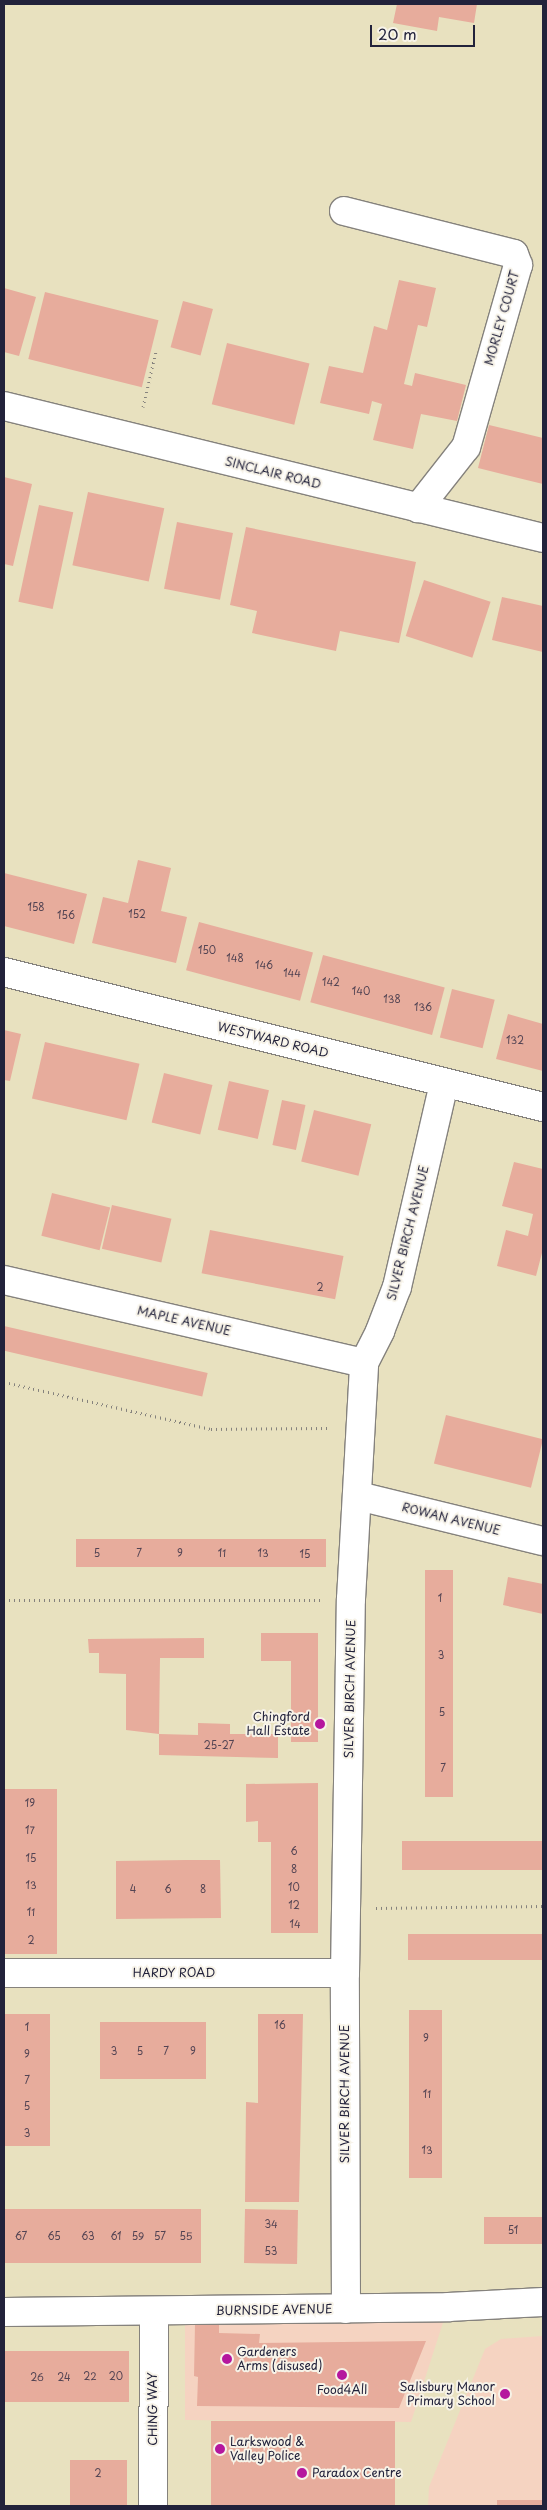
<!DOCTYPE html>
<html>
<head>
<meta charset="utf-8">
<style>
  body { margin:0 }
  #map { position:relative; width:547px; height:2510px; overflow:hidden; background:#e8e1bf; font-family:"Playpen Sans",sans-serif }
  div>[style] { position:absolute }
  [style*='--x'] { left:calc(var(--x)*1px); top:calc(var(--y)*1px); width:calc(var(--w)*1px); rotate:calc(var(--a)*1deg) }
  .built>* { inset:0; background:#f5d3c1 }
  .building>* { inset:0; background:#e7ac9c; transform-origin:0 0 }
  .path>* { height:3px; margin-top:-1.5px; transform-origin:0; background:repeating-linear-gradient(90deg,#85827d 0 1px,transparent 0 5px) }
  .roads { filter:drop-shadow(1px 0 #85827d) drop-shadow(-1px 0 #85827d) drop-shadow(0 1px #85827d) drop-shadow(0 -1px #85827d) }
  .minor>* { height:28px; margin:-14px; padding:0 14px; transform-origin:14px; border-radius:14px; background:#fff }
  .dots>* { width:14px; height:14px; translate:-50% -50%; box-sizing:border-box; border:2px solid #f7f3e8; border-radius:50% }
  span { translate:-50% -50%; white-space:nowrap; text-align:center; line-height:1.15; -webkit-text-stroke:4px #f7f3e8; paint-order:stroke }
  .number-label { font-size:10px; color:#534453 }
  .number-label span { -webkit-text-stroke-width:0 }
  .street-label { font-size:12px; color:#22223b }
  .poi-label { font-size:12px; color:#22223b }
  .right { translate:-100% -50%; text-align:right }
  .left { translate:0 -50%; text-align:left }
  .frame { position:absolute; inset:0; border:5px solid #22223b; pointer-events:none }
  .scale { position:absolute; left:370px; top:25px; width:105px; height:22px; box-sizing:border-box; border:2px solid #22223b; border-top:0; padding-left:6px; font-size:15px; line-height:18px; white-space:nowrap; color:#22223b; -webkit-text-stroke:4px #f7f3e8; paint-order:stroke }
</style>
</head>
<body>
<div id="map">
  <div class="built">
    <div style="clip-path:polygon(448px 2307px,411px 2422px,185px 2420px,185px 2319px)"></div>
    <div style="clip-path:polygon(543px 2336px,543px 2506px,428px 2506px,429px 2487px,485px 2349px,501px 2339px)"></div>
  </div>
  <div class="building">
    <div style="clip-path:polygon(397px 4px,477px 4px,474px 23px,439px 17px,437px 31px,393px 23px)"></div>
    <div style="clip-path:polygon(399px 280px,436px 288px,427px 327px,418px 325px,404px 384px,412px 386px,415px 373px,466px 385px,457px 421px,421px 414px,413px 449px,373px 440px,382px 404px,372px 401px,369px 414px,320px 403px,329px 366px,363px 373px,374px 326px,387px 330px)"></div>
    <div style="clip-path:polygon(4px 288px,36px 297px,19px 356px,4px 352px)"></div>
    <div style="left:45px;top:292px;width:117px;height:69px;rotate:14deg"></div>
    <div style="left:183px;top:301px;width:31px;height:48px;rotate:15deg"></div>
    <div style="left:227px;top:343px;width:85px;height:63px;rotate:14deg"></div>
    <div style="clip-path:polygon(489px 425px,543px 438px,543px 484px,478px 468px)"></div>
    <div style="clip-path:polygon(4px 477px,32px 484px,13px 566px,4px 564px)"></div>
    <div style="left:88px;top:492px;width:78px;height:75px;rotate:12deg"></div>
    <div style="left:39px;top:505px;width:35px;height:99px;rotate:12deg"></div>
    <div style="left:177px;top:522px;width:57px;height:68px;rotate:11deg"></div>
    <div style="clip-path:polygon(246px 527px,416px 562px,399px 643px,340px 631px,336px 651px,252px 633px,257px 611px,230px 605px)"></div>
    <div style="left:424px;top:580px;width:70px;height:59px;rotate:18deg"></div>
    <div style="clip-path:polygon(502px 597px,543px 606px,543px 652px,492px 640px)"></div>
    <div style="clip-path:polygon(138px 860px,171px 868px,161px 911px,187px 917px,176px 963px,92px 943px,103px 897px,128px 903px)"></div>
    <div style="clip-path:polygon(4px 873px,87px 894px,74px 944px,4px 926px)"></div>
    <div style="left:199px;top:922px;width:118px;height:50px;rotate:15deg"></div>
    <div style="left:323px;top:955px;width:126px;height:49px;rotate:15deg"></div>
    <div style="left:452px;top:989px;width:44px;height:50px;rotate:14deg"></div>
    <div style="clip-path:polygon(508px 1014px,543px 1024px,543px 1071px,496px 1059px)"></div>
    <div style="clip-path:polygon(4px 1030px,21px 1034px,10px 1081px,4px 1080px)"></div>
    <div style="left:45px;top:1042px;width:97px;height:58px;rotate:13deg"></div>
    <div style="left:164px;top:1073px;width:50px;height:51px;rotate:14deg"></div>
    <div style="left:229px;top:1081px;width:41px;height:50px;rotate:13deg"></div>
    <div style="left:282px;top:1100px;width:24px;height:46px;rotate:12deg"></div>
    <div style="left:314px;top:1110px;width:59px;height:53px;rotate:14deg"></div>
    <div style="clip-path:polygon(514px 1162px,543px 1169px,543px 1249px,536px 1276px,497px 1266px,506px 1230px,528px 1236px,533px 1214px,502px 1206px)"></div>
    <div style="left:52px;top:1193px;width:60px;height:44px;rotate:14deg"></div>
    <div style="left:112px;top:1205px;width:61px;height:45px;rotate:13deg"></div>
    <div style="left:210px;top:1230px;width:136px;height:44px;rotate:11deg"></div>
    <div style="left:4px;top:1326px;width:209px;height:24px;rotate:13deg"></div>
    <div style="left:446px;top:1415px;width:100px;height:50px;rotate:14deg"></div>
    <div style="left:76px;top:1539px;width:250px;height:28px"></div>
    <div style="left:425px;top:1570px;width:28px;height:227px"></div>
    <div style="clip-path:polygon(508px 1577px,543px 1584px,543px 1614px,503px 1605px)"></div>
    <div style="clip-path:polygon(261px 1633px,318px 1633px,318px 1742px,291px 1742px,291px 1661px,261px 1661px)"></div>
    <div style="clip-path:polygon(204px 1638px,204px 1658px,160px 1658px,159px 1734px,198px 1735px,198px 1723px,230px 1724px,230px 1734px,278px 1734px,278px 1758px,159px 1755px,159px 1734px,126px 1730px,126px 1674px,99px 1673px,99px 1653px,89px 1653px,88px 1639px)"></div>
    <div style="clip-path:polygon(318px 1783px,318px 1933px,271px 1933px,271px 1842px,258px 1842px,258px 1821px,246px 1822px,246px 1784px)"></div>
    <div style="left:4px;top:1789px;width:53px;height:165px"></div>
    <div style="left:402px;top:1841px;width:141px;height:29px"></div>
    <div style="clip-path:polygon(186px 1860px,220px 1860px,221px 1918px,116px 1919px,116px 1861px)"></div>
    <div style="left:543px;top:1934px;width:26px;height:135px;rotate:90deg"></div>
    <div style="left:409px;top:2010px;width:33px;height:168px"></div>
    <div style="left:4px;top:2014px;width:46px;height:132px"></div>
    <div style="clip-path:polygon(258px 2014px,303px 2014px,299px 2202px,245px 2202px,246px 2102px,258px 2103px)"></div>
    <div style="left:100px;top:2022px;width:106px;height:57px"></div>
    <div style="left:201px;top:2209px;width:54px;height:197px;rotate:90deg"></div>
    <div style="left:245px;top:2209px;width:53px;height:54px;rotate:1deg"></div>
    <div style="left:484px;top:2217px;width:59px;height:27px"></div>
    <div style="clip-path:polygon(195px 2324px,219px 2325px,219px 2333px,260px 2334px,259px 2343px,426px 2341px,399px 2408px,197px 2406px,198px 2377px,194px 2376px)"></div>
    <div style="left:4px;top:2351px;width:125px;height:51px"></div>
    <div style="left:395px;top:2421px;width:85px;height:184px;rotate:90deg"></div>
    <div style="left:70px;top:2460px;width:57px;height:46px"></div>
    <div style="left:497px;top:2500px;width:46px;height:6px"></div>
  </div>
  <div class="path">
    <div style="--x:143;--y:407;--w:57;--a:-76.9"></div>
    <div style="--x:4;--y:1382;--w:212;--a:12.8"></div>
    <div style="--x:211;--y:1429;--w:117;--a:-0.5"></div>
    <div style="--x:4;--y:1600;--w:316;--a:0"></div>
    <div style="--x:376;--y:1908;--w:167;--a:-0.7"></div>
  </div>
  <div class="roads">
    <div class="minor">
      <div style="--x:344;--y:211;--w:175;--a:14.2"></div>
      <div style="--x:514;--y:254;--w:12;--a:70"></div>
      <div style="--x:518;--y:265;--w:189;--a:105.9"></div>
      <div style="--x:466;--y:447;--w:78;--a:128.2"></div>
      <div style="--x:4;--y:406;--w:555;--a:13.76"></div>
      <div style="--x:4;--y:972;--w:556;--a:14.06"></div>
      <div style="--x:4;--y:1280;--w:369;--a:13"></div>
      <div style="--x:358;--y:1496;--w:190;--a:13.7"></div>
      <div style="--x:4;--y:1973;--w:341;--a:0"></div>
      <div style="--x:346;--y:2309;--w:336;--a:-90.2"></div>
      <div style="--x:345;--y:1973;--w:374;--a:-89.1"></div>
      <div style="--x:351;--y:1599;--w:236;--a:-86.8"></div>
      <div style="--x:364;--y:1363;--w:36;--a:-63"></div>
      <div style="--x:380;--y:1331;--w:47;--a:-68.9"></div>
      <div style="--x:397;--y:1287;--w:209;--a:-77"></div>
      <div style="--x:4;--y:2312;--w:444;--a:-0.6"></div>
      <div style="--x:448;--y:2307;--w:95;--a:-3"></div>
      <div style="--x:153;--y:2506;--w:194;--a:-89.7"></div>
    </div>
  </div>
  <div class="dots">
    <div style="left:320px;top:1724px;background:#b5179e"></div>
    <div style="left:227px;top:2359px;background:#b5179e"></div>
    <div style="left:342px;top:2375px;background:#b5179e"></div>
    <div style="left:505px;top:2394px;background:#b5179e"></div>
    <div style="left:220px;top:2449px;background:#b5179e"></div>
    <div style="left:302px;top:2473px;background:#b5179e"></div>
  </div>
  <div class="number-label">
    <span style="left:36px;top:907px">158</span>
    <span style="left:137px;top:914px">152</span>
    <span style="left:66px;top:915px">156</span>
    <span style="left:207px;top:950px">150</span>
    <span style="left:235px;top:958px">148</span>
    <span style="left:264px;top:965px">146</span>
    <span style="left:292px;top:973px">144</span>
    <span style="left:331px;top:982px">142</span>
    <span style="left:361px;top:991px">140</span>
    <span style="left:392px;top:999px">138</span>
    <span style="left:423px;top:1007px">136</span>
    <span style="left:515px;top:1040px">132</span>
    <span style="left:320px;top:1287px">2</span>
    <span style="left:97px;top:1553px">5</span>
    <span style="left:139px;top:1553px">7</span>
    <span style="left:180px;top:1553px">9</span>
    <span style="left:222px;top:1553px">11</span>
    <span style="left:263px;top:1553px">13</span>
    <span style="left:305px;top:1554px">15</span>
    <span style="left:440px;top:1598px">1</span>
    <span style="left:441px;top:1655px">3</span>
    <span style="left:442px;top:1712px">5</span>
    <span style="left:219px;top:1745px">25-27</span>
    <span style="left:443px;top:1768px">7</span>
    <span style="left:30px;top:1803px">19</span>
    <span style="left:30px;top:1830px">17</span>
    <span style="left:294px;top:1851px">6</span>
    <span style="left:31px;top:1858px">15</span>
    <span style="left:294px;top:1869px">8</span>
    <span style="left:31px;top:1885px">13</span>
    <span style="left:294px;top:1887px">10</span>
    <span style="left:133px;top:1889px">4</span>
    <span style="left:168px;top:1889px">6</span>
    <span style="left:203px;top:1889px">8</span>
    <span style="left:294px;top:1905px">12</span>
    <span style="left:31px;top:1912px">11</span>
    <span style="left:295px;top:1924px">14</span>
    <span style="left:31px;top:1940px">2</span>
    <span style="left:280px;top:2025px">16</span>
    <span style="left:27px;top:2027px">1</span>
    <span style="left:426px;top:2038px">9</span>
    <span style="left:114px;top:2051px">3</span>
    <span style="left:140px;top:2051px">5</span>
    <span style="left:166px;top:2051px">7</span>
    <span style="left:193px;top:2051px">9</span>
    <span style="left:27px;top:2054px">9</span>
    <span style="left:27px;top:2080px">7</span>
    <span style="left:427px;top:2094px">11</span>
    <span style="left:27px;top:2106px">5</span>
    <span style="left:27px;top:2133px">3</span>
    <span style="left:427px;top:2150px">13</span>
    <span style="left:271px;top:2224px">34</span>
    <span style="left:513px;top:2230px">51</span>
    <span style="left:21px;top:2236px">67</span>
    <span style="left:54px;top:2236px">65</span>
    <span style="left:88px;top:2236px">63</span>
    <span style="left:116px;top:2236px">61</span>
    <span style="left:138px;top:2236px">59</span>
    <span style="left:160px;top:2236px">57</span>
    <span style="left:186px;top:2236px">55</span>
    <span style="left:271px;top:2251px">53</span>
    <span style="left:90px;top:2376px">22</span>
    <span style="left:116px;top:2376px">20</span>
    <span style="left:37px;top:2377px">26</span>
    <span style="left:64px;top:2377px">24</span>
    <span style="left:98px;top:2473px">2</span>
  </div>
  <div class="street-label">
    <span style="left:502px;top:318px;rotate:-74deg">MORLEY COURT</span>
    <span style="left:273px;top:473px;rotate:14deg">SINCLAIR ROAD</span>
    <span style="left:273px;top:1040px;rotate:14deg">WESTWARD ROAD</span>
    <span style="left:408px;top:1233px;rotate:-76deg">SILVER BIRCH AVENUE</span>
    <span style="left:184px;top:1321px;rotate:13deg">MAPLE AVENUE</span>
    <span style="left:451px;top:1519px;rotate:14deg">ROWAN AVENUE</span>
    <span style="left:350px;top:1689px;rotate:-89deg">SILVER BIRCH AVENUE</span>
    <span style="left:174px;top:1973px">HARDY ROAD</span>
    <span style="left:345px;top:2094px;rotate:-90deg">SILVER BIRCH AVENUE</span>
    <span style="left:274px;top:2310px;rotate:-1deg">BURNSIDE AVENUE</span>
    <span style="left:153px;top:2409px;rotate:-90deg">CHING WAY</span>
  </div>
  <div class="poi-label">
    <span class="right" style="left:310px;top:1724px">Chingford<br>Hall Estate</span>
    <span class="left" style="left:237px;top:2359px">Gardeners<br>Arms (disused)</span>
    <span class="right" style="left:495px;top:2394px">Salisbury Manor<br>Primary School</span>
    <span style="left:342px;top:2390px">Food4All</span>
    <span class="left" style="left:230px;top:2449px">Larkswood &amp;<br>Valley Police</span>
    <span class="left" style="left:312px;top:2473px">Paradox Centre</span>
  </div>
  <div class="frame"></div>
  <div class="scale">20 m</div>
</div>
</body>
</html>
